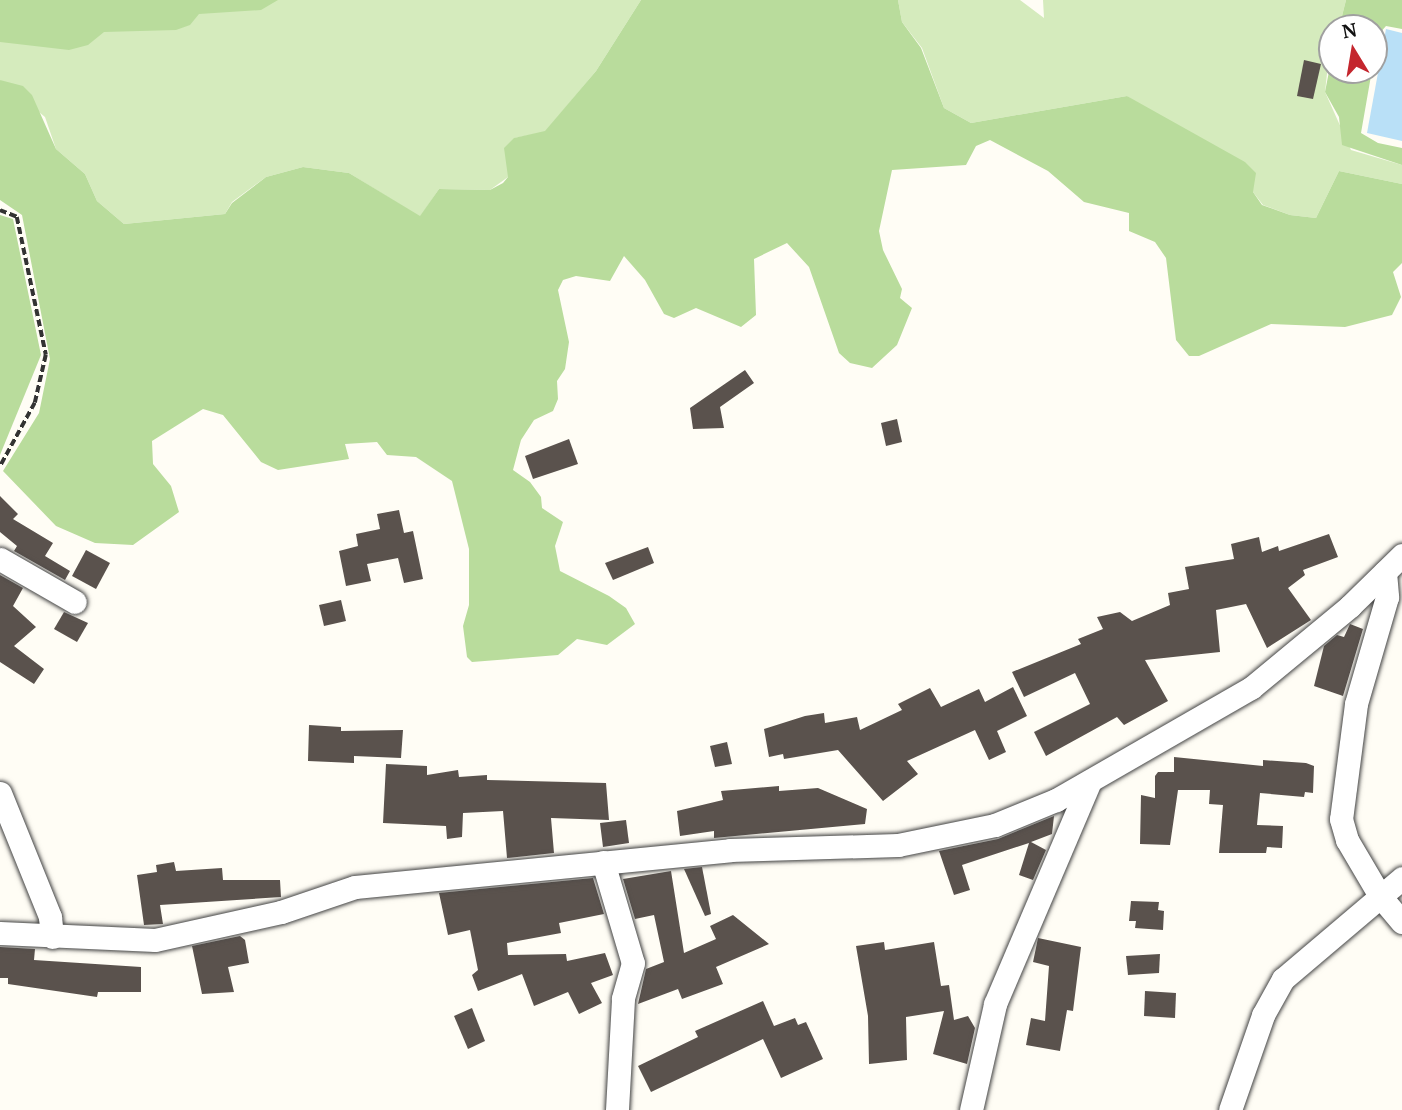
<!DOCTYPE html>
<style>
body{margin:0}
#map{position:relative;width:1402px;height:1110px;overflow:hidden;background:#fffdf5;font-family:"PT Serif",serif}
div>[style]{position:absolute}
.green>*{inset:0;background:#d5ebbd}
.forest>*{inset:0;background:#b9dc9c}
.water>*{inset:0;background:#b9e0f7}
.building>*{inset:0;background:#5a524d}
.path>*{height:3.5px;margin-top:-1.75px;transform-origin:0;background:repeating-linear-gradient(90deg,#333 0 7px,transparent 0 10.5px)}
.roads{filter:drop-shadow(0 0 2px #444) drop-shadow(0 0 2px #444)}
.minor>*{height:23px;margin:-11.5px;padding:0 11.5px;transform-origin:11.5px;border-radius:11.5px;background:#fff}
span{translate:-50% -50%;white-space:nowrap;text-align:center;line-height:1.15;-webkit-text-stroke:7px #fff;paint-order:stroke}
.north{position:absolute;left:1318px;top:14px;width:70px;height:70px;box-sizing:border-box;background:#fff;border:2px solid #a0a0a0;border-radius:50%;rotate:349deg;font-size:19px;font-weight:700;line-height:28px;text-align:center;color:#111}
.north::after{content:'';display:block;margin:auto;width:24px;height:32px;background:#c4262e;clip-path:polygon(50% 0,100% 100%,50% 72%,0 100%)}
</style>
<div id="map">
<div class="green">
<div style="clip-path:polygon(0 0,641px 0,596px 71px,545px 132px,515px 138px,508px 177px,490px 190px,439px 189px,420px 217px,349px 173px,303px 167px,266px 177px,232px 202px,225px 214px,124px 224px,97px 201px,85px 174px,56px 149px,45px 117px,0 80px)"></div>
<div style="clip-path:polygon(898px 0,1020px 0,1044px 18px,1043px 0,1346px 0,1339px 28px,1332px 28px,1325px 92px,1351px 150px,1402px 165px,1402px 184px,1339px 171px,1316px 218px,1290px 215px,1263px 205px,1253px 192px,1127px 96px,971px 123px,944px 108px,922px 48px,902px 22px)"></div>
</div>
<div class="forest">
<div style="clip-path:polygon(0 0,278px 0,261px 10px,199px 14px,190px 25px,176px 30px,104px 32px,88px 45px,69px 50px,0 42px)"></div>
<div style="clip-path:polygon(641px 0,898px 0,902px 22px,921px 48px,944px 108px,971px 123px,1127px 96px,1245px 162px,1256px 173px,1253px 192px,1262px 205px,1290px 215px,1316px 218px,1339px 171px,1402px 184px,1402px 263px,1393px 272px,1401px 297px,1392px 315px,1345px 327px,1271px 324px,1199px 356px,1189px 356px,1176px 340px,1166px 258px,1155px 242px,1129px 231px,1129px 213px,1084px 202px,1048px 171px,990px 140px,976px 146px,966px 165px,892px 170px,879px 231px,883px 250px,902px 289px,900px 298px,912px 308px,897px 345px,872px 368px,850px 363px,839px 353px,809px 267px,787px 243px,754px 259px,756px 315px,741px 327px,696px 308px,674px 318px,664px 314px,645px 280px,624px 256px,610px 281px,576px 276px,563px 280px,558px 290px,569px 342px,565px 369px,557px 381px,558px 399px,553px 411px,534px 420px,521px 440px,513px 470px,530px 482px,541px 497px,542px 508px,563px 522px,555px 546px,560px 571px,609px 596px,626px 608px,635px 624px,607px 645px,577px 639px,558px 655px,472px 662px,467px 657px,463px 626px,469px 605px,469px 549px,452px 481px,416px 457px,387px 455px,377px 442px,345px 444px,349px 459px,278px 470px,261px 462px,223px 415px,203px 409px,152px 441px,153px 464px,171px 486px,179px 512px,133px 545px,95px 543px,56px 526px,3px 471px,39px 413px,50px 359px,22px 215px,0 200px,0 80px,23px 86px,32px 95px,56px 149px,85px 174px,97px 201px,124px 224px,225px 214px,232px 203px,266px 177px,303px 167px,349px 173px,420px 216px,439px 189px,490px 190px,503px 183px,508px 177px,504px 148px,514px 138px,545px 131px,596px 71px)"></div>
<div style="clip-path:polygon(1346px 0,1402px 0,1402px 29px,1386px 26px,1378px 35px,1374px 60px,1374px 28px,1339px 28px)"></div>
<div style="clip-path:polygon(1332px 56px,1332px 70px,1372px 70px,1361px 133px,1378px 143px,1402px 148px,1402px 165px,1342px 145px,1339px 117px,1325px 92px)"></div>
<div style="clip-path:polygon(0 215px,13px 219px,41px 355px,0 455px)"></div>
</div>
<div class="water">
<div style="clip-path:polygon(1386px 29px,1402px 33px,1402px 141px,1367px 133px)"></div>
</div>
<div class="building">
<div style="clip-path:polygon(1304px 60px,1321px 64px,1313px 99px,1297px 96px)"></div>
<div style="clip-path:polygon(745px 370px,754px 383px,720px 407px,724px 428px,693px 429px,690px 408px)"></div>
<div style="clip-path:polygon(897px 419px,902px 442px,886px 446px,881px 423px)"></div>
<div style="clip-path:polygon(569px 439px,578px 464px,533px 479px,525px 456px)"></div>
<div style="clip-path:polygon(0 496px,18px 514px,13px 519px,53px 543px,45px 556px,70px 571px,65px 580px,14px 551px,17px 546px,0 532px)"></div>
<div style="clip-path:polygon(399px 510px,404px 533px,413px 531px,423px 579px,404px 583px,398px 558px,367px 564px,371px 581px,346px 586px,339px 551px,358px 546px,356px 534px,380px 529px,377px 514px)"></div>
<div style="clip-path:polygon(1329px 534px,1338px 557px,1303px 570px,1305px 575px,1288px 588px,1311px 620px,1267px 648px,1246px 604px,1216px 610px,1220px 652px,1145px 660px,1168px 701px,1124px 725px,1117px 717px,1046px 756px,1034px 732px,1090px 704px,1075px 673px,1024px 697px,1012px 672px,1081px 644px,1078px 639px,1103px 629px,1097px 617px,1120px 612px,1132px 621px,1170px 605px,1168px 593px,1189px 589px,1185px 567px,1234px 559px,1231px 544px,1259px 537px,1262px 552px,1278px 546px,1279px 551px)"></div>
<div style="clip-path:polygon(648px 547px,654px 563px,613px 580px,605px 563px)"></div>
<div style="clip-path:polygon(86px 550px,110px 563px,96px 589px,72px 576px)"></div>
<div style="clip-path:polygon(0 575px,23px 588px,13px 606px,36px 627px,14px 646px,44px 669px,34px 684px,0 662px)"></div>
<div style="clip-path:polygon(341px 600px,346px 621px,324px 626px,319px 605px)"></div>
<div style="clip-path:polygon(64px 612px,88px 623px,77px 642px,54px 629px)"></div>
<div style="clip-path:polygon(1350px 624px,1363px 629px,1343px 696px,1314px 686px,1324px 646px,1337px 635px,1344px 637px)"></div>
<div style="clip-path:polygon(1013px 687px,1027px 716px,997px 731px,1006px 752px,989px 760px,975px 730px,907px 761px,918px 774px,883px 801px,838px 750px,784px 759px,783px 754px,769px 757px,764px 729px,805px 716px,824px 713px,825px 723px,857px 717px,860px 730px,902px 710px,898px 704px,930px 688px,941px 707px,979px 689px,985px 702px)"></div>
<div style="clip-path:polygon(309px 725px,341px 727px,341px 731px,403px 730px,401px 758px,354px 756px,354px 763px,308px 761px)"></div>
<div style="clip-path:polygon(727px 742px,732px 764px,715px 767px,710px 746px)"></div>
<div style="clip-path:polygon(1174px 757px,1263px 766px,1263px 760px,1306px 763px,1314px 766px,1313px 793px,1305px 792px,1304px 797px,1260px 793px,1257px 825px,1283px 826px,1282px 848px,1267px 847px,1266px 853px,1219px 853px,1223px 805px,1209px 804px,1210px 790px,1178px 790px,1170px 845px,1140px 844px,1141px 795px,1155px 798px,1155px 776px,1158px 772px,1174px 772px)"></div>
<div style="clip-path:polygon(386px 764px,427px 766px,427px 775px,458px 770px,459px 777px,487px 775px,487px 780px,606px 783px,609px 820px,551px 818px,554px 853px,507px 858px,503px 811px,463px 813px,462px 837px,447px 839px,446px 826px,383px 823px)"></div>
<div style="clip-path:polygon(779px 786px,779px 791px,818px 788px,867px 809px,865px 824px,714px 838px,714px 831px,680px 836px,677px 811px,723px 800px,721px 791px)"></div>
<div style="clip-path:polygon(1054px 816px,1052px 834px,1031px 842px,1046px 850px,1033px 880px,1019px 875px,1029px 843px,962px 865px,970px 890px,954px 895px,939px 851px,998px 839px)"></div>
<div style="clip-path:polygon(626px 820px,629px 843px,603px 847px,600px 823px)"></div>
<div style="clip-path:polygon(174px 862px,176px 871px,222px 868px,223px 880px,280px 880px,281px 897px,160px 905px,163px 924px,144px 925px,137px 875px,157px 872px,156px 865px)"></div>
<div style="clip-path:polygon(702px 867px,711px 914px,705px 916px,684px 869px)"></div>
<div style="clip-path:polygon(671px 871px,684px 953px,716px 939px,710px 926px,733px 915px,769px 944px,716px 967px,723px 984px,682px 999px,678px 989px,638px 1004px,646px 969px,664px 962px,654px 915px,635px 919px,623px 879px)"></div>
<div style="clip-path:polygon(593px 878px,604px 914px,559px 923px,561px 933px,507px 943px,508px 955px,566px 954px,567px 961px,605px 953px,613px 975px,591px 983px,602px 1003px,579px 1014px,568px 992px,534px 1006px,522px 974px,478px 991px,472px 975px,478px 970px,470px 930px,448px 935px,439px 893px)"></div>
<div style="clip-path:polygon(1131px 901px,1159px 902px,1158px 910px,1164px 911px,1163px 930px,1135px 928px,1136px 921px,1129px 921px)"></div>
<div style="clip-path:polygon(240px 936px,245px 940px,249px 963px,228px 967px,234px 992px,202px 994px,192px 946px)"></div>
<div style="clip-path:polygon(1038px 938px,1081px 947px,1073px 1011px,1067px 1010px,1060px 1051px,1026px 1045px,1031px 1018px,1045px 1021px,1049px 966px,1033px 962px)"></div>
<div style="clip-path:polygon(884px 942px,885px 950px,934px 942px,941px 986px,949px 985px,954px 1020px,968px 1016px,975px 1028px,967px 1064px,933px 1054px,944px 1011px,906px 1017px,907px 1060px,869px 1064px,868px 1016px,856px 946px)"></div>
<div style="clip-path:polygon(0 947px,35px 949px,34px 960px,141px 967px,141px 992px,98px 992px,97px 997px,8px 984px,8px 978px,0 978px)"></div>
<div style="clip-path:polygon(1160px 954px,1159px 973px,1128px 975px,1126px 956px)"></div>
<div style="clip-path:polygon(1145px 991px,1176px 993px,1175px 1018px,1144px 1016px)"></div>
<div style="clip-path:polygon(763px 1001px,774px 1026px,795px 1018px,798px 1025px,806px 1022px,823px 1059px,781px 1078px,763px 1039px,651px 1092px,638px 1066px,698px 1037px,695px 1031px)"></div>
<div style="clip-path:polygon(472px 1008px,485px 1041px,468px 1049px,454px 1016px)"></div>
</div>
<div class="path">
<div style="left:0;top:210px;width:18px;rotate:22deg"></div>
<div style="left:17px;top:217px;width:141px;rotate:78.1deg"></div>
<div style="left:46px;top:355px;width:49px;rotate:102.9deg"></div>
<div style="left:35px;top:403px;width:73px;rotate:118.7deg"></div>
</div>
<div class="roads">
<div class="minor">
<div style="left:0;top:559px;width:86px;rotate:29.8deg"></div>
<div style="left:1385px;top:572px;width:25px;rotate:85deg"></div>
<div style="left:1387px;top:597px;width:111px;rotate:106.2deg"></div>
<div style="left:1356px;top:704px;width:116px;rotate:97.4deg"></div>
<div style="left:1341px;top:819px;width:22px;rotate:74deg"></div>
<div style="left:1347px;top:840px;width:65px;rotate:59.5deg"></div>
<div style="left:1380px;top:896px;width:34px;rotate:50deg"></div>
<div style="left:0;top:793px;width:134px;rotate:68deg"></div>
<div style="left:50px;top:917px;width:20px;rotate:84deg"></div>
<div style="left:603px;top:862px;width:105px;rotate:73.5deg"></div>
<div style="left:633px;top:963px;width:37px;rotate:106deg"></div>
<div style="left:623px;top:999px;width:111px;rotate:93.1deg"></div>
<div style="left:0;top:933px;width:155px;rotate:2.6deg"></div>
<div style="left:155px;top:940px;width:129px;rotate:-12.5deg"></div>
<div style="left:281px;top:912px;width:78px;rotate:-18.7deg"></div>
<div style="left:355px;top:887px;width:377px;rotate:-5.6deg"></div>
<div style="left:730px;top:850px;width:168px;rotate:-1.7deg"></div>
<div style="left:898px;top:845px;width:99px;rotate:-11.7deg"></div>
<div style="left:995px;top:825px;width:66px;rotate:-22.3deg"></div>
<div style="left:1056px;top:800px;width:225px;rotate:-29.9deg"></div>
<div style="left:1251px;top:688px;width:129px;rotate:-39.6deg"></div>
<div style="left:1350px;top:606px;width:73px;rotate:-44.4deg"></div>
<div style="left:971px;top:1110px;width:109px;rotate:-77.2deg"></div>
<div style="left:995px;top:1004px;width:242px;rotate:-66.9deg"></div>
<div style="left:1230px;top:1110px;width:101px;rotate:-70.8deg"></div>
<div style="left:1263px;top:1015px;width:41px;rotate:-60.9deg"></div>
<div style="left:1283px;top:979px;width:156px;rotate:-40.3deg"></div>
</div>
</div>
<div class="north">N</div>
</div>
